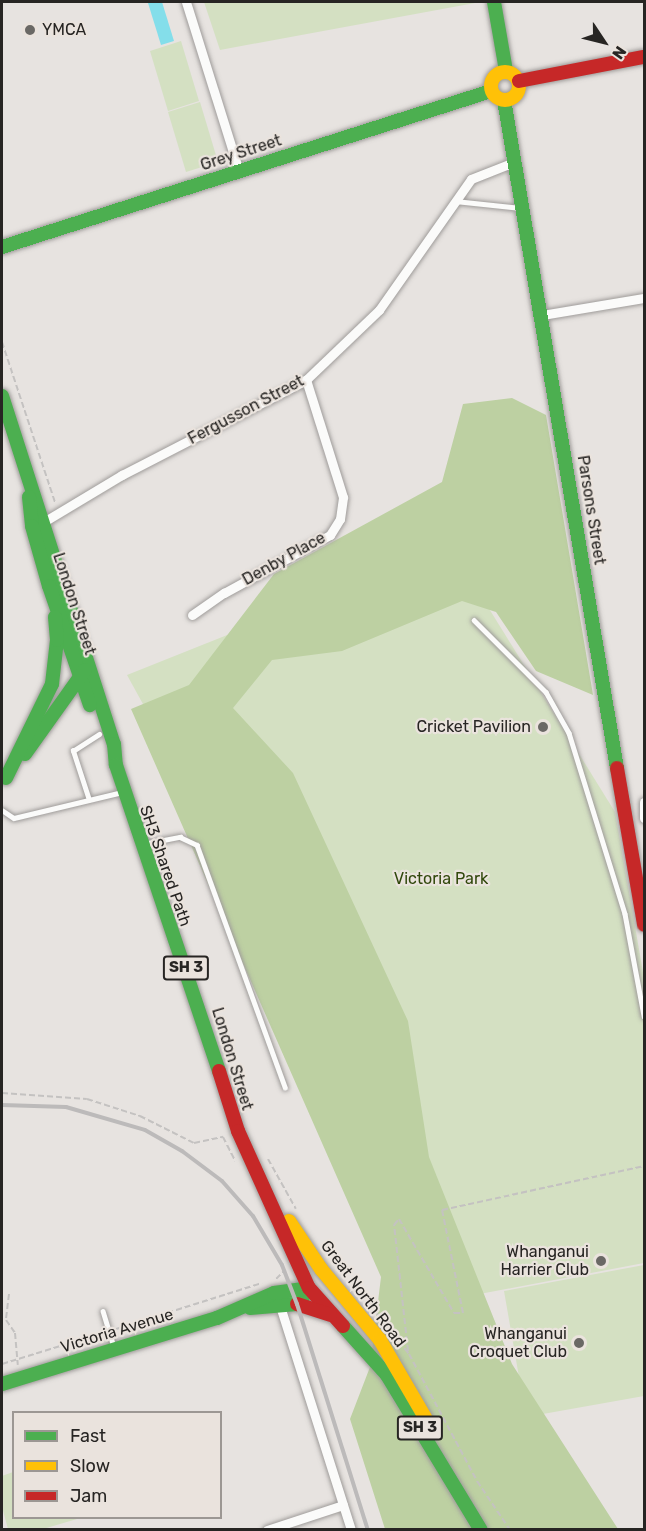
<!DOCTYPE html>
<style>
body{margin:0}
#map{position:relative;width:646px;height:1531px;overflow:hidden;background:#e7e3e0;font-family:Rubik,sans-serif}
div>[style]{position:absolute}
.green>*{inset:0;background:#d4e0c2}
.forest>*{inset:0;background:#bdd0a2}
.water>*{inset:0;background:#84deea}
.path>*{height:2px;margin-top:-1px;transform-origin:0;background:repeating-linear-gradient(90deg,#c4c2c1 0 6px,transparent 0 9px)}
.roads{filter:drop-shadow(0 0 2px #9f9c9a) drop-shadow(0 0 2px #9f9c9a)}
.lane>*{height:4.5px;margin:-2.25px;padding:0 2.25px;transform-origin:2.25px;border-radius:2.25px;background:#fbfbfa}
.street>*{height:9px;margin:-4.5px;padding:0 4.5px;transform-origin:4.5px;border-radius:4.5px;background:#fbfbfa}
.fast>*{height:14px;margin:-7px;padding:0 7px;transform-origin:7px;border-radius:7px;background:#4caf50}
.slow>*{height:14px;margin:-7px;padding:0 7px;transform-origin:7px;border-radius:7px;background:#ffc107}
.slow>.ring{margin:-7px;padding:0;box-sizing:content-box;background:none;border:14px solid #ffc107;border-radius:50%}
.jam>*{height:14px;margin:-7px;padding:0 7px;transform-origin:7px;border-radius:7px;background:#c62828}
.rail>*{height:4px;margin:-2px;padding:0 2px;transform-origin:2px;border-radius:2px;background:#bcbaba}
.dots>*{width:16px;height:16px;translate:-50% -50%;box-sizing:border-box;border:3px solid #eae3dd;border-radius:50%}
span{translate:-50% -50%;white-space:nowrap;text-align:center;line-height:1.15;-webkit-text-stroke:4.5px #eae3dd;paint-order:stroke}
.shield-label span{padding:2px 4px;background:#eae3dd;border:2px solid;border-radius:4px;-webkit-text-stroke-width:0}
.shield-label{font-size:15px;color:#272523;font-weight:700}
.poi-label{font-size:16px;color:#272523}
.left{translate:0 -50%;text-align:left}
.right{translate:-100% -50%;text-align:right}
.street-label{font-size:16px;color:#272523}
.park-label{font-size:16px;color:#31480c}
.frame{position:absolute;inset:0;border:3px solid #272523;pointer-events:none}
.legend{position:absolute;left:12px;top:1411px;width:210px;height:108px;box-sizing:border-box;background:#eae3dd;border:2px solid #9c9793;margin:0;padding:8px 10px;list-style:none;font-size:18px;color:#272523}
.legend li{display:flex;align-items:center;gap:12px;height:30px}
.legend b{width:30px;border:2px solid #9c9793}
.north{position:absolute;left:574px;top:12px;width:60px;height:60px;-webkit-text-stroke:4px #eae3dd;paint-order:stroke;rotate:125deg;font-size:16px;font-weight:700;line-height:24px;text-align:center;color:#272523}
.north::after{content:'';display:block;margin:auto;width:21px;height:27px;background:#272523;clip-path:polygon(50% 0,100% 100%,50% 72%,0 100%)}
</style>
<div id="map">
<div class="green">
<div style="clip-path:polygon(204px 2px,475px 2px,475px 3px,220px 50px)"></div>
<div style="clip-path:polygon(181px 41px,199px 101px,168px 111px,150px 51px)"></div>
<div style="clip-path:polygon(200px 102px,218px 162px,186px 172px,168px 112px)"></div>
<div style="clip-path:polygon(368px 579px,483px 599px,615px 812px,644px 978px,644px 1263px,469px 1296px,127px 675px)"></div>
<div style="clip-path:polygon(644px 1265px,644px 1396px,526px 1417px,504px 1291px)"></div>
<div style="clip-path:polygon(13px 1472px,14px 1518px,77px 1519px,43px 1529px,8px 1529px,2px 1507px,2px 1476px)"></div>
</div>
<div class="forest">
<div style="clip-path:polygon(512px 398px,546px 415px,593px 695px,536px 671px,496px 612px,462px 601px,342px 651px,272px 660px,233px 708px,293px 773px,408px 1021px,429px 1157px,512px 1364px,618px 1529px,385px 1529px,350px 1419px,370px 1367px,381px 1277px,131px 709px,189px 685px,274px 574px,442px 482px,463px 404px)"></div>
</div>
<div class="water">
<div style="clip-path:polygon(162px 2px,174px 41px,161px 45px,148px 3px)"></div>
</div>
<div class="path">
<div style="left:2px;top:342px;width:169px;rotate:71.7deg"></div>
<div style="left:2px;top:1093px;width:85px;rotate:4deg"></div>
<div style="left:87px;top:1099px;width:56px;rotate:17.8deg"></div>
<div style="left:140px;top:1116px;width:60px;rotate:26.6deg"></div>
<div style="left:194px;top:1143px;width:30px;rotate:-12deg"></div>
<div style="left:223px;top:1137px;width:27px;rotate:63deg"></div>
<div style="left:268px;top:1159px;width:57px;rotate:60.8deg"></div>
<div style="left:276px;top:1279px;width:13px;rotate:-45deg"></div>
<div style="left:9px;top:1294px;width:26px;rotate:97deg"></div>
<div style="left:6px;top:1320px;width:16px;rotate:55deg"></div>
<div style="left:15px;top:1333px;width:32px;rotate:85deg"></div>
<div style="left:371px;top:1306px;width:61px;rotate:51.6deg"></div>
<div style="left:409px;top:1354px;width:144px;rotate:61.8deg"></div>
<div style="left:477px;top:1481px;width:59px;rotate:56deg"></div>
<div style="left:116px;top:1329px;width:153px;rotate:-17.5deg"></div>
<div style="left:408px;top:1351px;width:127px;rotate:-96.3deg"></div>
<div style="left:394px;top:1225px;width:8px;rotate:-50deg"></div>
<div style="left:399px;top:1219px;width:109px;rotate:59.7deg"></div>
<div style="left:454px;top:1313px;width:9px"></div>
<div style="left:463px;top:1313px;width:105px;rotate:-101.5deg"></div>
<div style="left:442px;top:1210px;width:207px;rotate:-12.3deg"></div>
<div style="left:2px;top:1364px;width:105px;rotate:-17.2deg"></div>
</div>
<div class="roads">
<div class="lane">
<div style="left:455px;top:201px;width:66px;rotate:6.1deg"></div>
<div style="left:474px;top:620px;width:102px;rotate:45deg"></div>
<div style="left:546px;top:692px;width:47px;rotate:60.7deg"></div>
<div style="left:569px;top:733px;width:189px;rotate:72.8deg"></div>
<div style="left:625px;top:914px;width:104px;rotate:79.4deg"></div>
<div style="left:89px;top:800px;width:52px;rotate:-108.1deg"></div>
<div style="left:73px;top:751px;width:31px;rotate:-33deg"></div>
<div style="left:2px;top:810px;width:14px;rotate:34deg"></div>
<div style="left:14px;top:818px;width:111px;rotate:-13.5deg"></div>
<div style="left:148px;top:843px;width:33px;rotate:-11deg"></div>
<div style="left:180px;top:837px;width:19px;rotate:25deg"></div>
<div style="left:197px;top:845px;width:258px;rotate:70deg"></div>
<div style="left:103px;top:1311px;width:37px;rotate:73deg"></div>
</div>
<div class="street">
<div style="left:186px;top:2px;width:177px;rotate:72.6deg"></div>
<div style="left:542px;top:315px;width:103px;rotate:-9.5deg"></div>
<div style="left:45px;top:521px;width:90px;rotate:-30.9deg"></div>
<div style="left:122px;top:475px;width:207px;rotate:-27.3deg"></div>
<div style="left:306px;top:380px;width:101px;rotate:-43.8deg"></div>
<div style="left:379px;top:310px;width:160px;rotate:-54.9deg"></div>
<div style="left:471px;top:179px;width:46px;rotate:-21.6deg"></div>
<div style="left:192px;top:615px;width:39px;rotate:-35deg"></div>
<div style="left:224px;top:593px;width:121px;rotate:-28.7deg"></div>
<div style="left:330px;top:535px;width:19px;rotate:-58deg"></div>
<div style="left:340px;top:519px;width:22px;rotate:-82deg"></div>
<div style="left:343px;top:497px;width:123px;rotate:-107.5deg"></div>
<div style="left:644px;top:802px;width:16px;rotate:90deg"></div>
<div style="left:280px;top:1306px;width:235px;rotate:72.4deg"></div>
<div style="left:267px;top:1530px;width:80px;rotate:-18.2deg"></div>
</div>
<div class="fast">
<div style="left:494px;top:2px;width:70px;rotate:80.1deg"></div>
<div style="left:504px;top:100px;width:677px;rotate:80.4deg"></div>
<div style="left:2px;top:247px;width:513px;rotate:-17.69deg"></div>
<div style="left:2px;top:396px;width:366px;rotate:72.2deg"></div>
<div style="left:114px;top:744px;width:21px;rotate:85deg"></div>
<div style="left:116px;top:765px;width:323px;rotate:71.4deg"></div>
<div style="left:29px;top:497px;width:29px;rotate:84deg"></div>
<div style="left:32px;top:526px;width:62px;rotate:74.2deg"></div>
<div style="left:49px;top:586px;width:126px;rotate:71deg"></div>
<div style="left:25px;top:754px;width:103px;rotate:-54.5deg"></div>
<div style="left:6px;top:778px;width:105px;rotate:-63.9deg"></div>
<div style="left:52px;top:684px;width:44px;rotate:-83.5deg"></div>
<div style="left:57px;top:640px;width:23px;rotate:-95deg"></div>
<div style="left:250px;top:1308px;width:47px;rotate:-4.9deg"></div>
<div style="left:297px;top:1304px;width:8px;rotate:-45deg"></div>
<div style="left:343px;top:1326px;width:66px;rotate:48.1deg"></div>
<div style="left:387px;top:1375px;width:181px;rotate:58.8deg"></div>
<div style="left:2px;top:1384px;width:225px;rotate:-17.1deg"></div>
<div style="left:217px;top:1318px;width:62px;rotate:-23.7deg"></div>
<div style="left:274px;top:1293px;width:35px;rotate:-8deg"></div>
</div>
<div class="slow">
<div class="ring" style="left:491px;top:72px;width:14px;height:14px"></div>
<div style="left:289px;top:1221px;width:58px;rotate:56.3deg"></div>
<div style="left:321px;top:1269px;width:92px;rotate:50.3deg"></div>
<div style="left:380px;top:1340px;width:91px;rotate:59.8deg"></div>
</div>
<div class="jam">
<div style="left:519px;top:81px;width:127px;rotate:-10.9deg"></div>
<div style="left:617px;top:768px;width:159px;rotate:80.2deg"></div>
<div style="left:219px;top:1071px;width:63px;rotate:72.4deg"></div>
<div style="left:238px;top:1131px;width:172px;rotate:65.7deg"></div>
<div style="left:309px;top:1288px;width:51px;rotate:48.2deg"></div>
<div style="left:297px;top:1304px;width:35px;rotate:18deg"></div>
</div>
</div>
<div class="rail">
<div style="left:2px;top:1105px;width:64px;rotate:1.8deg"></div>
<div style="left:66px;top:1107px;width:82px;rotate:16.2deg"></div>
<div style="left:145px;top:1130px;width:43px;rotate:29.6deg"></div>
<div style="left:182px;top:1151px;width:50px;rotate:36.9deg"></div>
<div style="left:222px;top:1181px;width:47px;rotate:48.5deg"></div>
<div style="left:253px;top:1216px;width:57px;rotate:59.4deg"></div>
<div style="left:282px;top:1265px;width:42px;rotate:69deg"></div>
<div style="left:297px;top:1304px;width:237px;rotate:72.6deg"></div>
</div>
<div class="dots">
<div style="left:30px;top:30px;background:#6a6865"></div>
<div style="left:543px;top:727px;background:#6a6865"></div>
<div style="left:601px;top:1261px;background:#6a6865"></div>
<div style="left:579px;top:1343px;background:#6a6865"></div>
</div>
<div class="shield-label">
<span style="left:186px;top:968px">SH 3</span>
<span style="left:420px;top:1428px">SH 3</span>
</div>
<div class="poi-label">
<span class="left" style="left:42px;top:30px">YMCA</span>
<span class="right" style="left:531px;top:727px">Cricket Pavilion</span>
<span class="right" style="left:589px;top:1261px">Whanganui<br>Harrier Club</span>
<span class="right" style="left:567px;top:1343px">Whanganui<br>Croquet Club</span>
</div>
<div class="street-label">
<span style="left:241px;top:153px;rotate:-18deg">Grey Street</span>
<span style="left:246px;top:410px;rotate:-28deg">Fergusson Street</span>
<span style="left:591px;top:510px;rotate:81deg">Parsons Street</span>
<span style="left:284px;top:559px;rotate:-29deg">Denby Place</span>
<span style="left:74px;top:604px;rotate:72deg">London Street</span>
<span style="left:165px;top:866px;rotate:71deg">SH3 Shared Path</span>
<span style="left:232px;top:1059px;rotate:73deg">London Street</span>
<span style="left:363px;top:1294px;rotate:53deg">Great North Road</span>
<span style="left:117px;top:1331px;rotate:-17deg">Victoria Avenue</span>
</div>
<div class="park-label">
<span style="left:441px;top:879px">Victoria Park</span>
</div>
<div class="frame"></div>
<ul class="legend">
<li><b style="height:8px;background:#4caf50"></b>Fast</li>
<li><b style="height:8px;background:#ffc107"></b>Slow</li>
<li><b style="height:8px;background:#c62828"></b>Jam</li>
</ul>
<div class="north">N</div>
</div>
